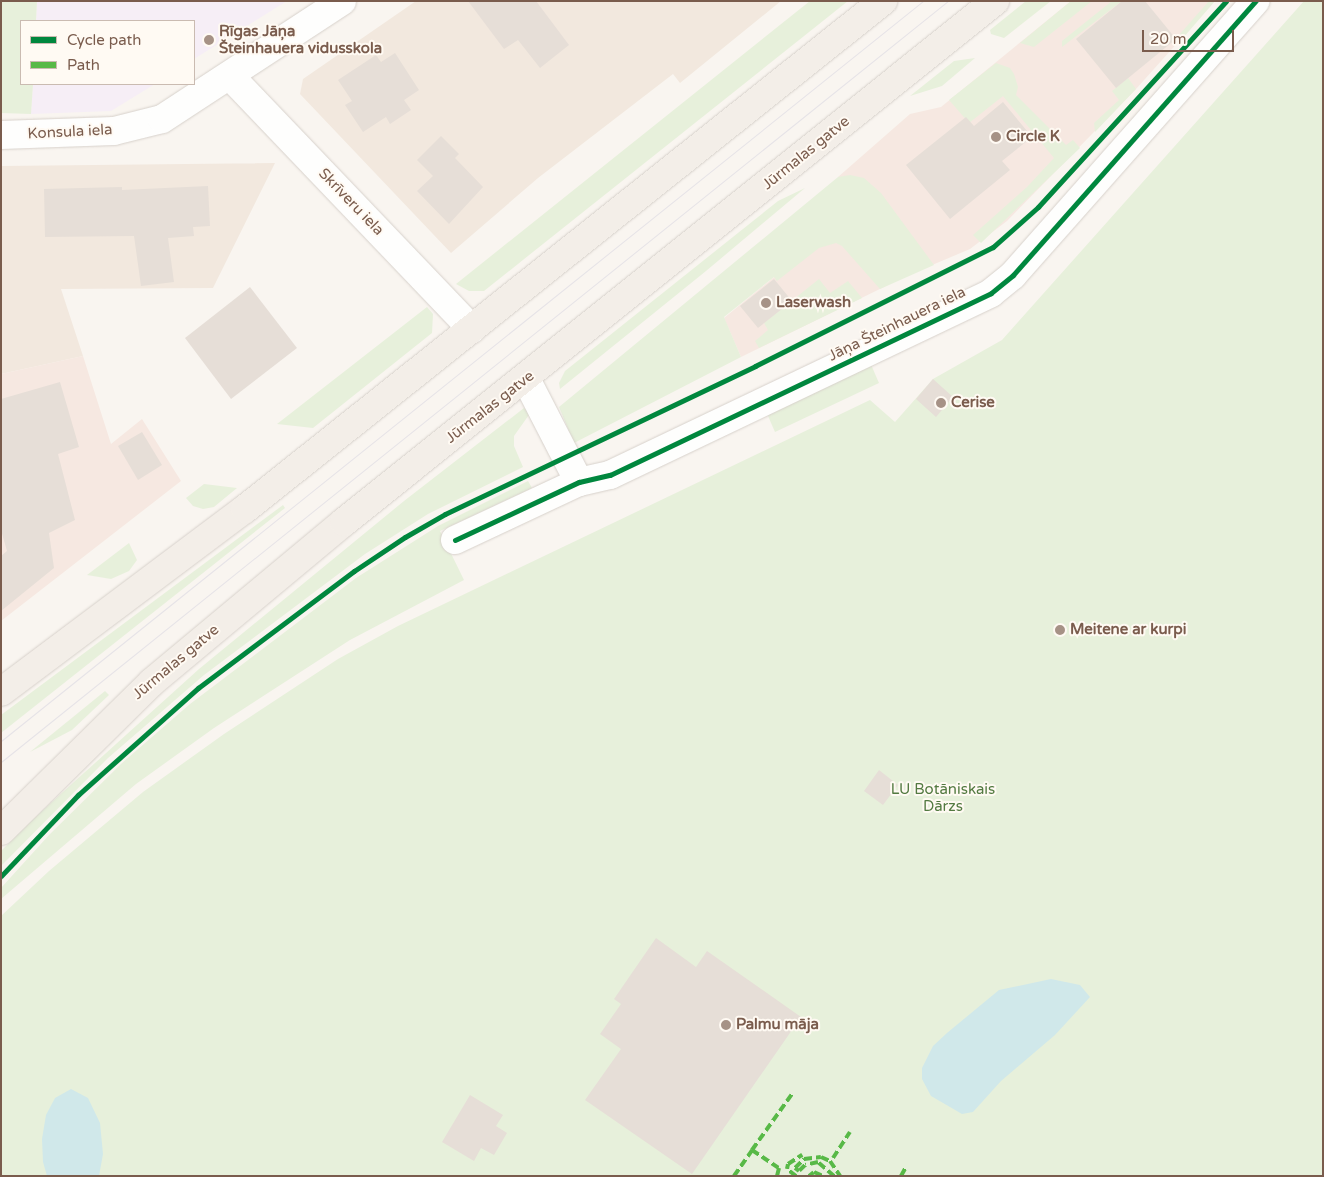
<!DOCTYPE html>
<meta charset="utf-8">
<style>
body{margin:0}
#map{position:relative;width:1324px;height:1177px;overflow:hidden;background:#f9f5f0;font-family:"Varela Round",sans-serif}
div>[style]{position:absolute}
.residential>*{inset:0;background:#f2e8de}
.commercial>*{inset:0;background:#f6e8e1}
.education>*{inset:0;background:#f6eef6}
.green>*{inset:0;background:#e7f0db}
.water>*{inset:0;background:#d0e8ea}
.building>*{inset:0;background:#e6ded7}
.roads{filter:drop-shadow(0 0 1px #d7d1cb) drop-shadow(0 0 1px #d7d1cb)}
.minor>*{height:28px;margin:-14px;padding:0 14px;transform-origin:14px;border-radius:14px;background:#fefefd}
.major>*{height:28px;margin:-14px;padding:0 14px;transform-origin:14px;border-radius:14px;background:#f3eee8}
.tram>*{height:1px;margin:-0.5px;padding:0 0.5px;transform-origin:0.5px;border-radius:0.5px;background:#e6e3e7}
.quiet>*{height:4px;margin-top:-2px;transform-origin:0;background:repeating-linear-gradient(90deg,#58b947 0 8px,transparent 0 12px)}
.cycleway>*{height:5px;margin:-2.5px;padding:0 2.5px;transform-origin:2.5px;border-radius:2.5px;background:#00873e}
.dots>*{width:14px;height:14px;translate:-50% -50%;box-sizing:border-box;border:2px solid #fffaf3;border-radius:50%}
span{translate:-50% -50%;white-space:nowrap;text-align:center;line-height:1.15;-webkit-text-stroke:4px #fffaf3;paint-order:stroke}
.poi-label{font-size:15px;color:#7a5c4d;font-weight:700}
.left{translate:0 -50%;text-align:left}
.street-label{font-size:15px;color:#7a5c4d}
.park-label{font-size:15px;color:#537a41}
.frame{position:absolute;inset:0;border:2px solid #7a5c4d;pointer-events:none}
.legend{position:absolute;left:20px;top:20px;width:175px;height:65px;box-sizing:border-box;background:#fffaf3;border:1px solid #cabbb1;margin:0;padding:6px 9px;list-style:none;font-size:15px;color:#7a5c4d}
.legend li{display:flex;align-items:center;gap:10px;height:25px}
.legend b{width:25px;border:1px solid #cabbb1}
.scale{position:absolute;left:1142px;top:30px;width:92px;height:22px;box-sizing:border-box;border:2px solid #7a5c4d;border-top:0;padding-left:6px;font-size:15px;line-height:18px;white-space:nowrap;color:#7a5c4d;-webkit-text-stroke:4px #fffaf3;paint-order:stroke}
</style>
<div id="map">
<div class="residential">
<div style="clip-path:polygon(416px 1px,781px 1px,680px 83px,673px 74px,538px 178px,451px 253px,300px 94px,303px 79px)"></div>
<div style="clip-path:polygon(275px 163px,213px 288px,61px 289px,83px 356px,1px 374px,1px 166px)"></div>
</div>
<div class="commercial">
<div style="clip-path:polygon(1071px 1px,1215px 1px,1136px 89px,1007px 221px,970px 249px,918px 271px,838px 177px,910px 114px,941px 107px)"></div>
<div style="clip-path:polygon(839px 224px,888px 285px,741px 357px,724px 318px)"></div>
<div style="clip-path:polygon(83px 356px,111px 444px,142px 419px,181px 481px,1px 621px,1px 374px)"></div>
</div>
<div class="education">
<div style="clip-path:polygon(37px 1px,287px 1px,194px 59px,194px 21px,36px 21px)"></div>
<div style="clip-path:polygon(33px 84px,155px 84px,111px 111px,31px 114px)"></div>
</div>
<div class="green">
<div style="clip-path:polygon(1px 1px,37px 1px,36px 21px,21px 21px,21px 84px,33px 84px,31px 114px,1px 113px)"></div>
<div style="clip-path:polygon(810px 1px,848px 1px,484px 291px,469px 291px,456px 284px)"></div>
<div style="clip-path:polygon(1026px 1px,1051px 1px,1004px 38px,991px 34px,990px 30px)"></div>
<div style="clip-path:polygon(1071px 1px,1092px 1px,1034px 47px,1020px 43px)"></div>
<div style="clip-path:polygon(1112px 1px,1122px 1px,1062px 47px,1062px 41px)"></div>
<div style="clip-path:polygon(1209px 1px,1215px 1px,1183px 38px,1179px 35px)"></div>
<div style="clip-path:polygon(1304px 1px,1323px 1px,1323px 1176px,1px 1176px,1px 916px,49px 871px,143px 792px,224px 734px,338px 659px,398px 626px,870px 400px,895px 422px,933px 379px,1002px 340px)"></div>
<div style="clip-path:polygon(975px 58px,942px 86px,910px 96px,954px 61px)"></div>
<div style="clip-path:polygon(996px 63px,1010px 68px,1014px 74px,1018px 87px,1016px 95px,1066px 145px,1073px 140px,1080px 148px,981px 243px,973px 235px,1027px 187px,1054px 158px,1003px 96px,969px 123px,949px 100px)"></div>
<div style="clip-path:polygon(1128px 78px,1136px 89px,1095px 132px,1094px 123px,1119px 100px,1112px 91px)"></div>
<div style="clip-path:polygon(850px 175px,864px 178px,881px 193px,934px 265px,880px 289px,842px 246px,836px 243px,819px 248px,777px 281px,774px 277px,724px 317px,741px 357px,574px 443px,559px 407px,838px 177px)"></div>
<div style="clip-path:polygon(805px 188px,706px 271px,560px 389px,559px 383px,565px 371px,778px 201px)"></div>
<div style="clip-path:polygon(819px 279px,830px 293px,848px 281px,862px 298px,759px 348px,755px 341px,768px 330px,764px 323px)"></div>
<div style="clip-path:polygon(427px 307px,433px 314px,432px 333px,313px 428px,277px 424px)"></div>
<div style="clip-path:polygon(869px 360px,879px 383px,775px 432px,765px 409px)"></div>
<div style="clip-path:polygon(524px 408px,531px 412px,514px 436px,514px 446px,523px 467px,428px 514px,365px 554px,204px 675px,108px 758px,1px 866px,1px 851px,33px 819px,199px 669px,404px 501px)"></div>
<div style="clip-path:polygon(528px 481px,532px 488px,440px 531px,464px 580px,350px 640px,214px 728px,136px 784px,1px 899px,1px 888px,49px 835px,122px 763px,190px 704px,356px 578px,438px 526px)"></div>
<div style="clip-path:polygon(204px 484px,237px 488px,214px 507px,203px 509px,193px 506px,186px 498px)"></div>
<div style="clip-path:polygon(283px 505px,285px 508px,1px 733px,1px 715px)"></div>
<div style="clip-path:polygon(129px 543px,137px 560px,129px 571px,111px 579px,87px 575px)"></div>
<div style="clip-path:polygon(105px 691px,109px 695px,72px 730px,30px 752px)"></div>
</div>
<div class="water">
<div style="clip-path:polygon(1051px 979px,1080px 985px,1090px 997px,1055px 1035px,1001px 1081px,973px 1112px,962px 1114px,931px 1096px,922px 1079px,922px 1068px,933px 1046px,947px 1033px,999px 990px)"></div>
<div style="clip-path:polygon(71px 1089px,88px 1098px,100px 1123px,103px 1154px,99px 1176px,47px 1176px,43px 1162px,42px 1139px,46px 1115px,55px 1098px)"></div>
</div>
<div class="building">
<div style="clip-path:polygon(468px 1px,536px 1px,569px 45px,540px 68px,518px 40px,504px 49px)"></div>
<div style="clip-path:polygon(1122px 1px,1145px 1px,1176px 39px,1116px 88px,1076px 39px)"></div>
<div style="clip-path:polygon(395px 53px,419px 90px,404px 100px,411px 110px,390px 124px,386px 117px,363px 132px,345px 105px,352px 101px,338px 80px,376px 55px,381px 62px)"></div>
<div style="clip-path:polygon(1003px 102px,1032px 137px,1002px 161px,1010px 170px,950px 219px,906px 165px,966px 117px,974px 126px)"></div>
<div style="clip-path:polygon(441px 136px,459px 154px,455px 158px,483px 187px,449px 224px,417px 191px,433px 176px,417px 160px)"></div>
<div style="clip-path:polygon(208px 186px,210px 226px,193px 227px,194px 236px,168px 238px,174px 282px,141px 286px,134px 236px,45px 237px,44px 189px,122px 187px,122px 190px)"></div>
<div style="clip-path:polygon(774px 279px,792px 301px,758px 328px,740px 306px)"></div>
<div style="clip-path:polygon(250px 287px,297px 348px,231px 399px,185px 338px)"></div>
<div style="clip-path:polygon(933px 379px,953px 397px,936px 417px,916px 399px)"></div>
<div style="clip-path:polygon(60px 382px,79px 447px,58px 454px,75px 520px,49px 533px,54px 568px,1px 611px,1px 556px,7px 551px,1px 530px,1px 399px)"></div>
<div style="clip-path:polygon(142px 432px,162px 465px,138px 480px,118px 446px)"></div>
<div style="clip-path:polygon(879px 770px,898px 785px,883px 805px,864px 791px)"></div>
<div style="clip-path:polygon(656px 938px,696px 967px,707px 951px,801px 1017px,692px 1174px,585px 1100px,621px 1049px,600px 1034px,621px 1004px,614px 999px)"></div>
<div style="clip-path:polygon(470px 1095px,503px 1115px,496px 1126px,507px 1133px,494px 1155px,481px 1148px,474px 1161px,442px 1142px)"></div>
</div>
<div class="roads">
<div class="minor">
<div style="left:230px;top:76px;width:350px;rotate:46.3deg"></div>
<div style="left:1px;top:135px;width:113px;rotate:-2deg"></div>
<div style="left:114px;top:131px;width:49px;rotate:-14deg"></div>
<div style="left:162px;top:119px;width:215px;rotate:-33.2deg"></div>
<div style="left:526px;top:379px;width:116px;rotate:62.8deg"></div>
<div style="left:455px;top:540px;width:137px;rotate:-25.1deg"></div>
<div style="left:579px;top:482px;width:32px;rotate:-13deg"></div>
<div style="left:610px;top:475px;width:422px;rotate:-25.5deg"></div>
<div style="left:991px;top:293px;width:28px;rotate:-39deg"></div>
<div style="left:1013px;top:275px;width:366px;rotate:-48.5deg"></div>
</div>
<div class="major">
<div style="left:1px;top:692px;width:305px;rotate:-36.9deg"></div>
<div style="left:245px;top:509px;width:816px;rotate:-38.53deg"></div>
<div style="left:1px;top:831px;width:212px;rotate:-44.6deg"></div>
<div style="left:152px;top:682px;width:250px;rotate:-39.8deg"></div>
<div style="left:344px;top:522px;width:834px;rotate:-38.67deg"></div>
</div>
</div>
<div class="tram">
<div style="left:1px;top:741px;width:1182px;rotate:-38.75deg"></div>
<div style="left:1px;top:762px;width:1215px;rotate:-38.79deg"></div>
</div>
<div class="quiet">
<div style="left:752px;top:1150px;width:69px;rotate:-54.5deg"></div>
<div style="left:833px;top:1158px;width:31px;rotate:-57deg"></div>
<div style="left:734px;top:1176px;width:32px;rotate:-55deg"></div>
<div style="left:752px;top:1150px;width:32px;rotate:34deg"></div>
<div style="left:779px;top:1168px;width:8px;rotate:104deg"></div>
<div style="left:796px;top:1176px;width:11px;rotate:-142deg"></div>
<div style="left:787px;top:1169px;width:5px;rotate:-79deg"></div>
<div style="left:788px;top:1164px;width:17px;rotate:-33deg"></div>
<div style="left:809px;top:1176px;width:6px;rotate:-39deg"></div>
<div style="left:814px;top:1172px;width:10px;rotate:24deg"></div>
<div style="left:834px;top:1176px;width:21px;rotate:-139deg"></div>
<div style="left:818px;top:1162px;width:13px;rotate:167deg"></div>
<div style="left:805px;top:1165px;width:8px;rotate:135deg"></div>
<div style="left:799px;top:1171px;width:5px;rotate:-143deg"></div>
<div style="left:795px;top:1168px;width:13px;rotate:-45deg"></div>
<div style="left:804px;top:1159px;width:17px;rotate:-7deg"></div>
<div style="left:821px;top:1157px;width:10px;rotate:24deg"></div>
<div style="left:830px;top:1161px;width:18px;rotate:56deg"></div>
<div style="left:901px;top:1176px;width:10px;rotate:-61deg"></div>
</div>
<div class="cycleway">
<div style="left:455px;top:540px;width:137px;rotate:-25.1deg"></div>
<div style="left:579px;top:482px;width:32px;rotate:-13deg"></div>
<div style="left:610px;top:475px;width:422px;rotate:-25.5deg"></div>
<div style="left:991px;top:293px;width:28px;rotate:-39deg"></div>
<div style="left:1013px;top:275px;width:366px;rotate:-48.5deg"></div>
<div style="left:1px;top:876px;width:112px;rotate:-46.5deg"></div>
<div style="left:78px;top:795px;width:161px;rotate:-41.7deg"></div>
<div style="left:198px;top:688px;width:195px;rotate:-36.9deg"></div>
<div style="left:354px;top:571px;width:61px;rotate:-33.7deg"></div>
<div style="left:405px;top:537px;width:46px;rotate:-29.9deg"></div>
<div style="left:445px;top:514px;width:344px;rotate:-25.5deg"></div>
<div style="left:755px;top:366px;width:266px;rotate:-26.6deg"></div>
<div style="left:993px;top:247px;width:60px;rotate:-41.6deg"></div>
<div style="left:1038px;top:207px;width:279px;rotate:-47.6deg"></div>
</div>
<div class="dots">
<div style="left:209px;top:40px;background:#a69286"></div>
<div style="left:996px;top:137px;background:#a69286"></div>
<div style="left:766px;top:303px;background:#a69286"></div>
<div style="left:941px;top:403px;background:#a69286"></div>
<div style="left:1060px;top:630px;background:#a69286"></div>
<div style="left:726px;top:1025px;background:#a69286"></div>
</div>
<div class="poi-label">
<span class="left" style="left:219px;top:40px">Rīgas Jāņa<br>Šteinhauera vidusskola</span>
<span class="left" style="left:1006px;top:137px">Circle K</span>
<span class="left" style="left:776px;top:303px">Laserwash</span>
<span class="left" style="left:951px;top:403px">Cerise</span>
<span class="left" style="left:1070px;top:630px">Meitene ar kurpi</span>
<span class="left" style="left:736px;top:1025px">Palmu māja</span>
</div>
<div class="street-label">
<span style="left:70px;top:132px;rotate:-3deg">Konsula iela</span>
<span style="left:806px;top:153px;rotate:-39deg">Jūrmalas gatve</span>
<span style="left:351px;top:202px;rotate:46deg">Skrīveru iela</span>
<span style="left:897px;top:324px;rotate:-26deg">Jāņa Šteinhauera iela</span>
<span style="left:490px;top:407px;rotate:-38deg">Jūrmalas gatve</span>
<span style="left:176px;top:662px;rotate:-40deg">Jūrmalas gatve</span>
</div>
<div class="park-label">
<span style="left:943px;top:798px">LU Botāniskais<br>Dārzs</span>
</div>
<div class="frame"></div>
<ul class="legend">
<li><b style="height:6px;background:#00873e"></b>Cycle path</li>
<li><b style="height:6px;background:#58b947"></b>Path</li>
</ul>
<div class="scale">20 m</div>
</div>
